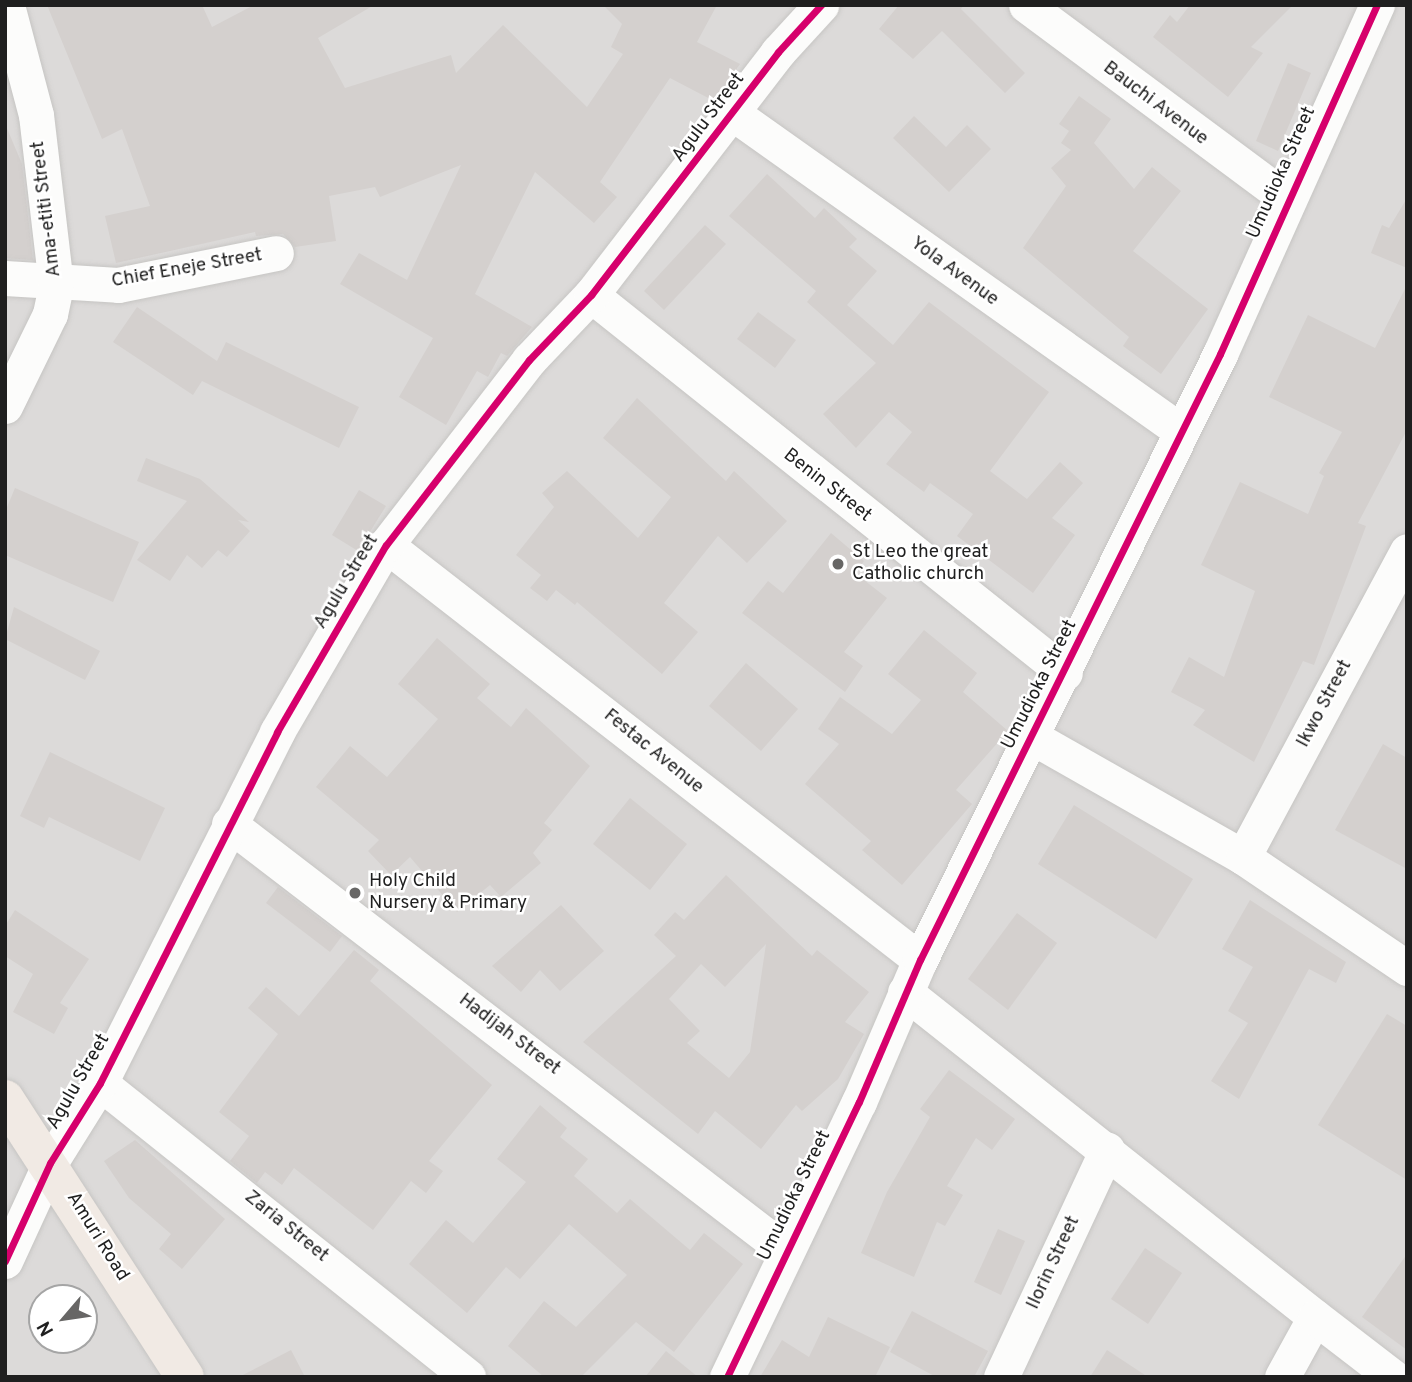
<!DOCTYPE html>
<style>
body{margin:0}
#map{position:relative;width:1412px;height:1382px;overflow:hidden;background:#edeae7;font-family:Overpass,sans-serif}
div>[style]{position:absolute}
.residential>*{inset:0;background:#dcdad9}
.building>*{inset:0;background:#d4d0ce}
.roads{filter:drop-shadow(0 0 2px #c6c5c3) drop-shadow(0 0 2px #c6c5c3)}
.minor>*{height:35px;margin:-17.5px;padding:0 17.5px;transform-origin:17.5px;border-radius:17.5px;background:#fcfcfb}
.major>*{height:38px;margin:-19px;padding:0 19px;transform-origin:19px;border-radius:19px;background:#f1eae4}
.cycleway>*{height:7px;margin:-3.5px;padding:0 3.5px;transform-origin:3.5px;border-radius:3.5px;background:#d6006c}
.dots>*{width:19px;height:19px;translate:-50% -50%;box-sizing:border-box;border:4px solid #fff;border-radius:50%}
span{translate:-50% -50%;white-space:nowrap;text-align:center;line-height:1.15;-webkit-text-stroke:5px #fff;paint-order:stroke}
.street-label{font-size:19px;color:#1f1f1f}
.poi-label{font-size:19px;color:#1f1f1f}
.left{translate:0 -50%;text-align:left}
.frame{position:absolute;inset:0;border:7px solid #1f1f1f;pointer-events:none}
.north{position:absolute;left:28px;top:1284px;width:70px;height:70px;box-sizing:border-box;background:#fff;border:2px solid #a5a5a5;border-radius:50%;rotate:241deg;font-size:19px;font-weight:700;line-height:28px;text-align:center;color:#1f1f1f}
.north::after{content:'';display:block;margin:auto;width:24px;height:32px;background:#676665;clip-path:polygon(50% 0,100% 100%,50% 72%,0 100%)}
</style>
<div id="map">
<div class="residential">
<div style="clip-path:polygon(evenodd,5px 5px,1407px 5px,1407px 1377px,5px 1377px,5px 5px,42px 1298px,84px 1298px,84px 1340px,42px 1340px,42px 1298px)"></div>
</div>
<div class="building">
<div style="clip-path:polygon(47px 5px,202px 5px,212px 27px,254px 5px,374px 5px,318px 38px,345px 88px,451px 55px,456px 73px,503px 25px,587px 107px,623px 54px,611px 47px,622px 24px,603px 5px,717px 5px,697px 42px,740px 64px,714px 101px,670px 78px,600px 182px,617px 197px,594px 223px,535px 172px,475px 294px,532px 327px,507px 356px,501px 353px,488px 377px,477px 371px,446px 425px,399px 397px,433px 338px,340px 284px,359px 253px,407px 280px,461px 165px,380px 197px,375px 187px,329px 196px,336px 241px,295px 247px,283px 234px,256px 236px,255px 232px,116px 263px,105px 216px,150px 206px,122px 129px,102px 139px)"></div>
<div style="clip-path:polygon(899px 5px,964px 5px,961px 9px,1025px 73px,1005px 93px,942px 31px,913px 59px,879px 29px)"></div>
<div style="clip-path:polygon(1190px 5px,1293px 5px,1251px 47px,1263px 53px,1228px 97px,1153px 37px,1170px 15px,1177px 22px)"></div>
<div style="clip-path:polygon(1288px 63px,1311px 73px,1278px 151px,1256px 141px)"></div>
<div style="clip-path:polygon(1079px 96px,1111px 119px,1094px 143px,1134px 189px,1152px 167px,1181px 191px,1133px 251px,1208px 309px,1161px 374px,1123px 346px,1129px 337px,1023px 248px,1066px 186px,1051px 168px,1071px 150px,1061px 143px,1069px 131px,1059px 124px)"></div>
<div style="clip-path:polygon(914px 116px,946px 147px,967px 125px,991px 149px,949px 192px,893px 138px)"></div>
<div style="clip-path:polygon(6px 126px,22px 164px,33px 260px,5px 258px)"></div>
<div style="clip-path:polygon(767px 174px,815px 218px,824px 208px,857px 239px,849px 247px,877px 271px,847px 305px,893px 345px,929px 302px,1049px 392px,990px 471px,1027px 499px,1060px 462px,1083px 483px,1052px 518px,1075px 535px,1033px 593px,957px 536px,973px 514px,930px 483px,924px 492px,886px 464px,912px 432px,889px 412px,856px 448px,823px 414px,876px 363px,807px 302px,816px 291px,729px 216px)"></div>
<div style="clip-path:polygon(1407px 198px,1407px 268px,1371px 253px,1382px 225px,1389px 228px)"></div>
<div style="clip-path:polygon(705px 225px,726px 244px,664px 310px,644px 291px)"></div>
<div style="clip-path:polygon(1407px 285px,1407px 430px,1358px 523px,1366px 526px,1314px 665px,1303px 661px,1254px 762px,1193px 725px,1205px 710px,1171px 692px,1189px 657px,1224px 677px,1255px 591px,1201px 565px,1240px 482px,1308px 514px,1324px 476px,1319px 473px,1342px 432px,1269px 397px,1308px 315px,1375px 348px)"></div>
<div style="clip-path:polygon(137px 307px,217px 361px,226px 342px,359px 407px,339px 448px,202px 381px,193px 395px,113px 342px)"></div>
<div style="clip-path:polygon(758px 312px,796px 340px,775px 368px,737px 339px)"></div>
<div style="clip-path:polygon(637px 398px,726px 481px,734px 471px,787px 521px,747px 563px,718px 536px,664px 603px,698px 632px,662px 674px,577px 602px,575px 605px,556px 590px,547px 601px,530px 588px,541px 575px,516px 555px,554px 507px,542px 493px,567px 471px,638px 538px,671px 497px,603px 438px)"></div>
<div style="clip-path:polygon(146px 458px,200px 479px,249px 522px,238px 520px,250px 531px,227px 557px,218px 550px,202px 568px,187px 555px,170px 581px,137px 560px,187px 501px,137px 481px)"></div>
<div style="clip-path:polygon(15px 488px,139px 542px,113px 602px,5px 555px,5px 512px)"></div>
<div style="clip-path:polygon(359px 490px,386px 506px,358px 551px,332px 535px)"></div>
<div style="clip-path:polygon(831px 533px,864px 561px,855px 573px,887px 598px,844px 652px,863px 666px,845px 692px,742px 613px,768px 581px,783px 593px)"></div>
<div style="clip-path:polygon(14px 607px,100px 651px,85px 680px,5px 639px)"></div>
<div style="clip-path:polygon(924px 630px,977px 673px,963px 692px,1008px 731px,956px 790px,972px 804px,902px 885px,862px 850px,871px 841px,805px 784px,839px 744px,818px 729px,840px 697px,892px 734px,921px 700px,888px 674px)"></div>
<div style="clip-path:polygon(437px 638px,490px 684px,477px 698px,511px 727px,526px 708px,590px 766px,544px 823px,552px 830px,533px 853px,541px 863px,501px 897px,490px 885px,457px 912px,410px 857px,391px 875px,368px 851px,379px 840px,316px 787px,350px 746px,387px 777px,438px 719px,398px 684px)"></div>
<div style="clip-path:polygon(746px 663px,798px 709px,761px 751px,709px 706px)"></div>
<div style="clip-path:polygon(1383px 744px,1407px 758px,1407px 869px,1335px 830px)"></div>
<div style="clip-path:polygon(50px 752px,165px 808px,140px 861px,49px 817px,44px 828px,20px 816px)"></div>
<div style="clip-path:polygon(630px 798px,687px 844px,650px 890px,593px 844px)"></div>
<div style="clip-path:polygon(1074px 805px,1193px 879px,1156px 939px,1038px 864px)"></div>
<div style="clip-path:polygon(evenodd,726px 875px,812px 956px,817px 950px,869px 992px,845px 1022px,864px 1034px,838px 1079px,802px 1111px,796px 1105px,761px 1149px,715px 1111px,698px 1134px,583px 1042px,676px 956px,654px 935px,675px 912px,684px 920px,726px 875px,766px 944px,750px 1052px,729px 1078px,687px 1043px,700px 1031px,669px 999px,701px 964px,725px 987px,766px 944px)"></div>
<div style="clip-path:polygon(278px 887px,342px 936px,330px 952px,266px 903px)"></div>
<div style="clip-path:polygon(1250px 900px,1346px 962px,1336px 983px,1309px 969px,1239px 1099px,1211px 1081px,1248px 1023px,1228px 1011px,1253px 967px,1222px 949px)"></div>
<div style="clip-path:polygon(561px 905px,604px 951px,560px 991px,540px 970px,521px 992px,492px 966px)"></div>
<div style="clip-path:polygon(15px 910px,89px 959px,60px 1003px,68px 1008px,54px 1034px,13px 1012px,33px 974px,5px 956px,5px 926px)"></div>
<div style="clip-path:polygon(1017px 913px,1057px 943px,1008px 1010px,968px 979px)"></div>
<div style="clip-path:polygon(354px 950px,379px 970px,370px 981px,492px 1085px,429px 1161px,443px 1171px,426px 1193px,411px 1181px,373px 1230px,294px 1168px,282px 1185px,265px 1172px,257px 1183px,230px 1161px,249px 1136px,219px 1112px,278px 1034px,248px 1008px,266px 987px,299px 1016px)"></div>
<div style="clip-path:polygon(1387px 1014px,1407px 1026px,1407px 1180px,1318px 1125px)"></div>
<div style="clip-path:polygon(949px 1070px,1015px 1119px,992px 1150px,976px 1138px,947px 1186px,963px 1195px,945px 1226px,937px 1222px,914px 1277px,861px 1253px,887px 1192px,930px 1117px,920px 1109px)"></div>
<div style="clip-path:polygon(540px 1105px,567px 1128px,560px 1137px,588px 1159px,574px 1176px,617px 1213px,630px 1199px,690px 1250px,704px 1233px,743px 1264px,674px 1352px,636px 1322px,581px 1377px,544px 1377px,508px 1346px,544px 1301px,576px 1327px,627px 1275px,569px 1224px,520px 1279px,506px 1267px,467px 1313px,409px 1264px,446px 1220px,473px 1243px,526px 1182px,497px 1159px)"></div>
<div style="clip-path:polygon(135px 1140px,225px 1219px,182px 1269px,159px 1249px,171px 1234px,129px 1198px,104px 1161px)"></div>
<div style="clip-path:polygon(998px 1229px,1025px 1241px,1001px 1295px,974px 1282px)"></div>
<div style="clip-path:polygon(1145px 1248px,1182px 1273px,1148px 1324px,1111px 1299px)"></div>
<div style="clip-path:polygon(1407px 1254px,1407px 1350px,1362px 1317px)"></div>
<div style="clip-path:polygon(912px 1311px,988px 1351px,974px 1377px,936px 1377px,890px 1352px)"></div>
<div style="clip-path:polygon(828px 1317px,890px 1347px,875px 1377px,760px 1377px,782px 1340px,809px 1357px)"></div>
<div style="clip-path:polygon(291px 1350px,305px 1377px,239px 1377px)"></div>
<div style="clip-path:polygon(1107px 1350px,1148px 1377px,1090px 1377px)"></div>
<div style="clip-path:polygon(666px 1351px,698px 1377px,645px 1377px)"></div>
</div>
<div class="roads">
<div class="minor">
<div style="left:1026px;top:5px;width:325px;rotate:36.6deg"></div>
<div style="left:731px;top:112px;width:548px;rotate:35.34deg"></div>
<div style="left:5px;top:278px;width:113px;rotate:3.5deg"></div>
<div style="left:118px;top:285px;width:161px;rotate:-11.4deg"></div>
<div style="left:591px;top:295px;width:606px;rotate:38.57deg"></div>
<div style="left:5px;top:406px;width:102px;rotate:-63.9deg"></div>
<div style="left:50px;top:314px;width:30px;rotate:-78deg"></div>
<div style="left:56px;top:285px;width:171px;rotate:-96.7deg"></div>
<div style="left:36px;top:115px;width:114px;rotate:-104.8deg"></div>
<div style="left:386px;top:545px;width:676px;rotate:37.85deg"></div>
<div style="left:1032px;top:737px;width:243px;rotate:29.6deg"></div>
<div style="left:1243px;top:857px;width:198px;rotate:34.1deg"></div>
<div style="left:229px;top:824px;width:702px;rotate:37.47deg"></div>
<div style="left:1243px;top:857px;width:347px;rotate:-61.8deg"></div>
<div style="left:905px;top:992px;width:523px;rotate:38.4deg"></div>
<div style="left:100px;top:1083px;width:471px;rotate:38.6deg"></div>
<div style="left:5px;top:1261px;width:108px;rotate:-65.3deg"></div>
<div style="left:50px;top:1163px;width:94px;rotate:-58deg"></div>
<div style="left:100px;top:1083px;width:393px;rotate:-63.2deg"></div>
<div style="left:277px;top:732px;width:216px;rotate:-59.8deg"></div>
<div style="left:386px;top:545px;width:234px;rotate:-52.3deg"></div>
<div style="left:529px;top:360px;width:90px;rotate:-46.4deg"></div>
<div style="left:591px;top:295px;width:307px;rotate:-52.4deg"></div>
<div style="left:778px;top:52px;width:64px;rotate:-47.5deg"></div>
<div style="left:727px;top:1377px;width:305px;rotate:-64.4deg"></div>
<div style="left:859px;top:1102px;width:155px;rotate:-66.8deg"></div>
<div style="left:920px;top:960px;width:676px;rotate:-63.66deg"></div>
<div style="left:1220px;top:354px;width:383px;rotate:-65.8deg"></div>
<div style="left:1001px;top:1377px;width:251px;rotate:-65deg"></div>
<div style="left:1282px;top:1377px;width:68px;rotate:-61.2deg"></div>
<div style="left:1315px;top:1317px;width:98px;rotate:37.6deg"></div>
</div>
<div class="major">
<div style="left:5px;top:1099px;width:331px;rotate:57.1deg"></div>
</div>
</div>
<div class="cycleway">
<div style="left:5px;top:1261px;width:108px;rotate:-65.3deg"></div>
<div style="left:50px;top:1163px;width:94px;rotate:-58deg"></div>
<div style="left:100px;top:1083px;width:393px;rotate:-63.2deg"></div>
<div style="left:277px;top:732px;width:216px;rotate:-59.8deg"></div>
<div style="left:386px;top:545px;width:234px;rotate:-52.3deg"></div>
<div style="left:529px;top:360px;width:90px;rotate:-46.4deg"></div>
<div style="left:591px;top:295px;width:307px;rotate:-52.4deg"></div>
<div style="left:778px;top:52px;width:64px;rotate:-47.5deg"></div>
<div style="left:727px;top:1377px;width:305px;rotate:-64.4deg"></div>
<div style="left:859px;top:1102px;width:155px;rotate:-66.8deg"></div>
<div style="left:920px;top:960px;width:676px;rotate:-63.66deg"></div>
<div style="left:1220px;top:354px;width:383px;rotate:-65.8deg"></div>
</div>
<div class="dots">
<div style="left:838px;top:564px;background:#676665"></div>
<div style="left:355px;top:893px;background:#676665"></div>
</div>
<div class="street-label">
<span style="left:1155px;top:104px;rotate:37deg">Bauchi Avenue</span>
<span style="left:709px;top:118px;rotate:-53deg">Agulu Street</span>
<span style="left:1282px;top:173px;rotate:-66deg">Umudioka Street</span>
<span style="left:47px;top:209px;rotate:-97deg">Ama-etiti Street</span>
<span style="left:187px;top:269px;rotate:-10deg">Chief Eneje Street</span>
<span style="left:954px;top:272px;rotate:36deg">Yola Avenue</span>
<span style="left:827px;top:486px;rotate:38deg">Benin Street</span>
<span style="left:347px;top:582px;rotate:-59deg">Agulu Street</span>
<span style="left:1040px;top:685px;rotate:-63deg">Umudioka Street</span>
<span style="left:1325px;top:704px;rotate:-62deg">Ikwo Street</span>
<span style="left:653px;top:752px;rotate:39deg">Festac Avenue</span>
<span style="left:509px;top:1035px;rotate:37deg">Hadijah Street</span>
<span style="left:79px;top:1082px;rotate:-60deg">Agulu Street</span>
<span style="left:795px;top:1196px;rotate:-64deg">Umudioka Street</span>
<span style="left:286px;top:1227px;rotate:39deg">Zaria Street</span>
<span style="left:97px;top:1237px;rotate:58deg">Amuri Road</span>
<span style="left:1054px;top:1263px;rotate:-65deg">Ilorin Street</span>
</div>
<div class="poi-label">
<span class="left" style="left:852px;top:564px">St Leo the great<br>Catholic church</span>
<span class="left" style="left:369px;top:893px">Holy Child<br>Nursery &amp; Primary</span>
</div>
<div class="frame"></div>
<div class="north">N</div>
</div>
